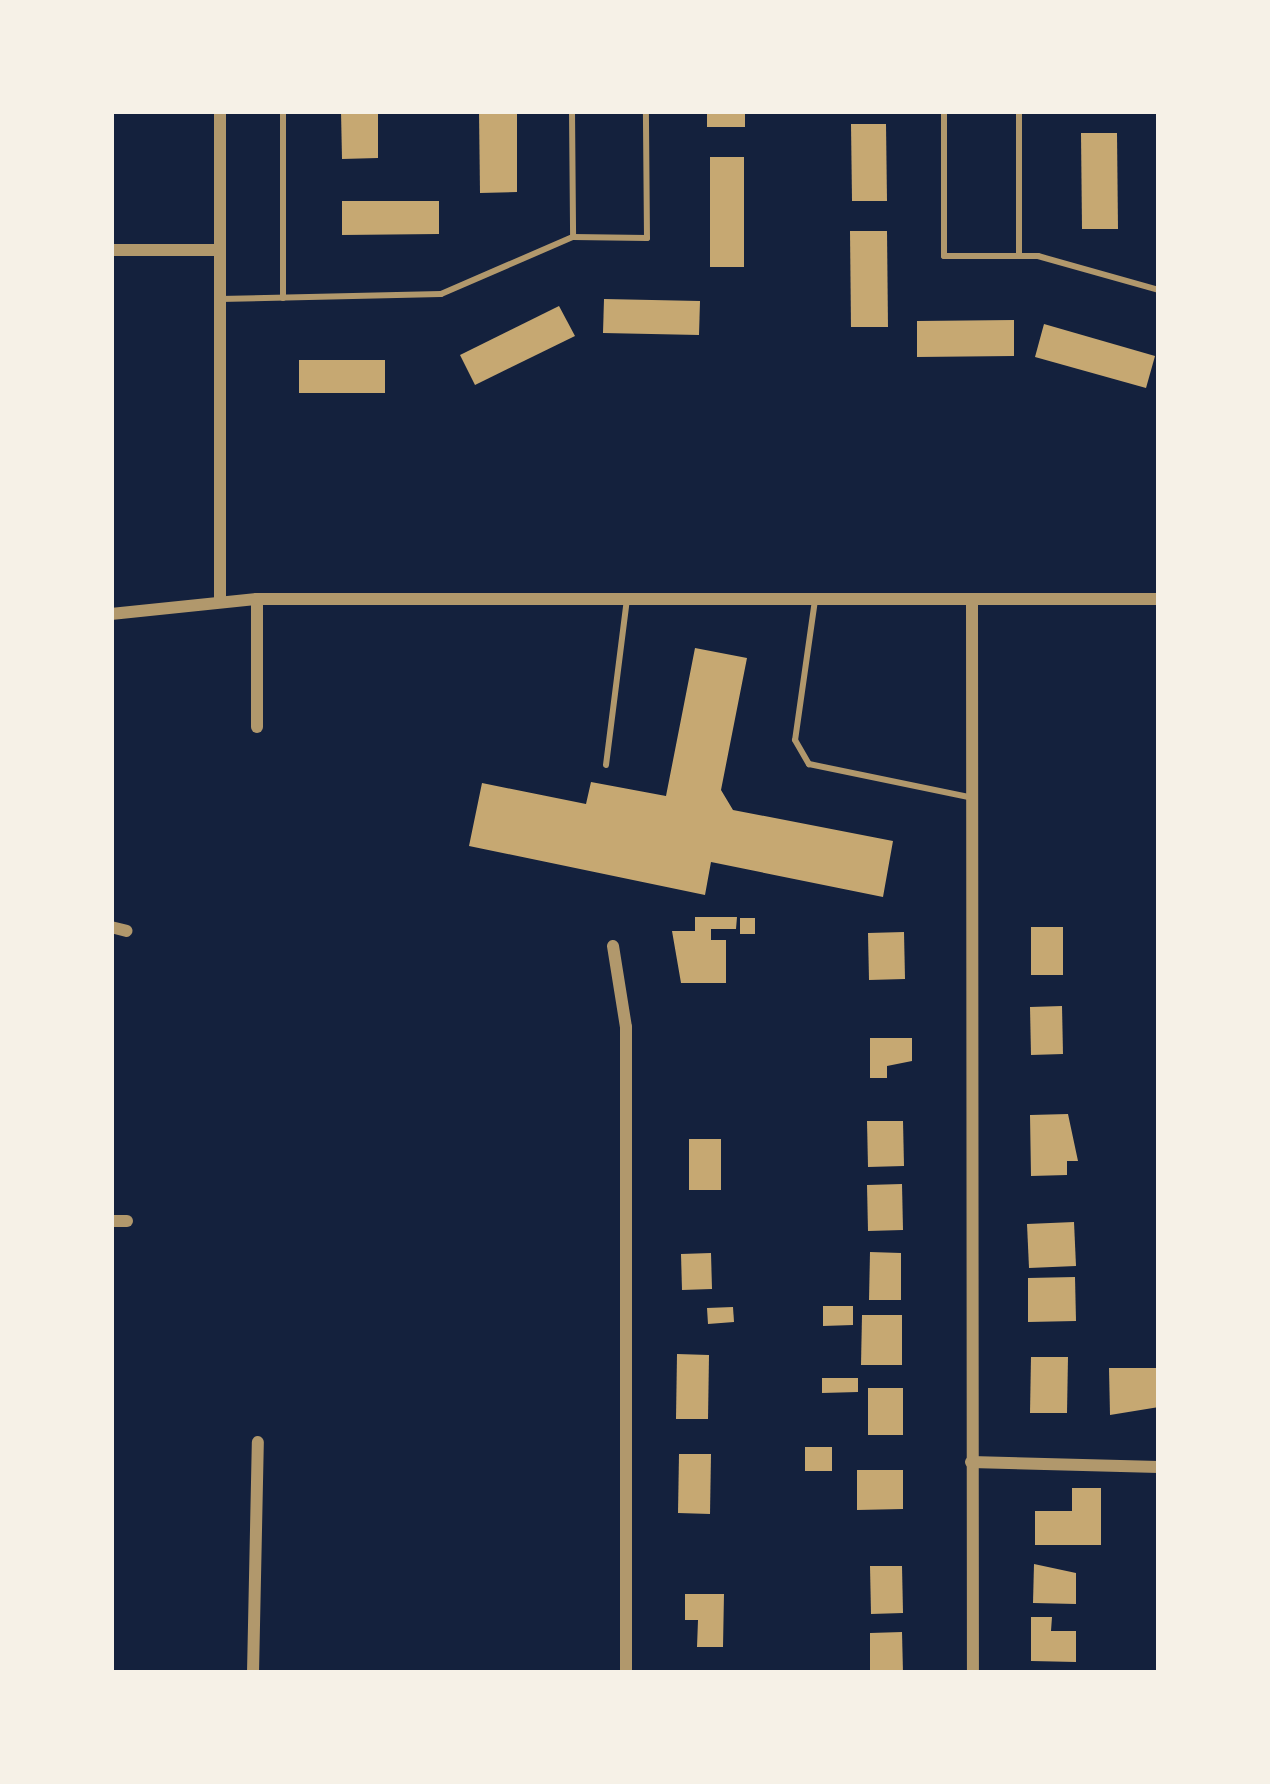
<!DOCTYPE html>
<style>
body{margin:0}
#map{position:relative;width:1270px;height:1784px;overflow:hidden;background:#14213d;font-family:"Asap Condensed",sans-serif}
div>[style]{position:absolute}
.building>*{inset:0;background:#c6a872}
.service>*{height:6px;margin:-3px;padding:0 3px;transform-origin:3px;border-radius:3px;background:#b1986c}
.minor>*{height:12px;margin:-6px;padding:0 6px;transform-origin:6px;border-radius:6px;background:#b1986c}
span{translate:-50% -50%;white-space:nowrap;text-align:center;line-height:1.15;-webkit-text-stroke:9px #f6f1e7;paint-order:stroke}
.frame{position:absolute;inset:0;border:114px solid #f6f1e7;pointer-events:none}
</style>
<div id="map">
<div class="building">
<div style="clip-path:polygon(341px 111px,378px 111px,378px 158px,342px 159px)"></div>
<div style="clip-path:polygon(479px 111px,517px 111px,517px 192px,480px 193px)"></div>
<div style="clip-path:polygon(707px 111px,745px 111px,745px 127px,707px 127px)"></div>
<div style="clip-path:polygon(851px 124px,886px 124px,887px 201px,852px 201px)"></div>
<div style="clip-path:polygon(1081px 133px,1117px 133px,1118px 229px,1082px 229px)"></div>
<div style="clip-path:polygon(710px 157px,744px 157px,744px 267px,710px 267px)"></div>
<div style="clip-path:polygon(342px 201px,439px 201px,439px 234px,342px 235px)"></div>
<div style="clip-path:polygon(850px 231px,887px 231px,888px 327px,851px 327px)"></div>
<div style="clip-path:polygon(604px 299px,700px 301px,699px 335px,603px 333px)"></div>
<div style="clip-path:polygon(559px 306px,575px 336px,475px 385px,460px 355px)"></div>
<div style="clip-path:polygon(1014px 320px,1014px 356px,917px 357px,917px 321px)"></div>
<div style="clip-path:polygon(1044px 324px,1155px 356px,1146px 388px,1035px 357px)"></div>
<div style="clip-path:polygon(299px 360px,385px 360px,385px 393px,299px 393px)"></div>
<div style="clip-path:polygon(695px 648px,747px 658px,721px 790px,733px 810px,893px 841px,883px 897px,711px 862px,705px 895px,469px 846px,482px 783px,586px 804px,591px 782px,666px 796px)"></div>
<div style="clip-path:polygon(695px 917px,737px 917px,736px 929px,711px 929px,711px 940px,726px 940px,726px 983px,681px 983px,672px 931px,695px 931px)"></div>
<div style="clip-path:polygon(740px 918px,755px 918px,755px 934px,740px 934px)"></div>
<div style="clip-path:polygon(1031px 927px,1063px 927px,1063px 975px,1031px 975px)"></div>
<div style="clip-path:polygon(904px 932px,905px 979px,869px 980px,868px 933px)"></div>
<div style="clip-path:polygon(1062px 1006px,1063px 1054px,1031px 1055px,1030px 1007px)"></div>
<div style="clip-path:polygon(870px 1038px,912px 1038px,912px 1061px,887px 1066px,887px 1078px,870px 1078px)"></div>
<div style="clip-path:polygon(1068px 1114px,1078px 1161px,1067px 1161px,1067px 1175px,1031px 1176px,1030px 1115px)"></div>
<div style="clip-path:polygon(867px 1121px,903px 1121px,904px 1166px,868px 1167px)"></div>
<div style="clip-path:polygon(689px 1139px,721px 1139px,721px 1190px,689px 1190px)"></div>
<div style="clip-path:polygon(902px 1184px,903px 1230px,868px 1231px,867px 1185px)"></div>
<div style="clip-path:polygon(1074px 1222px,1076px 1266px,1029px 1268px,1027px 1224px)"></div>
<div style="clip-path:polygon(870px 1252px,901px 1253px,901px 1300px,869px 1300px)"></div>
<div style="clip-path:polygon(711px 1253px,712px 1289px,682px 1290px,681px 1254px)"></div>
<div style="clip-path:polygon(1075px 1277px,1076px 1321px,1028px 1322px,1028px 1278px)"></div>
<div style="clip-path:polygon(823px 1306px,853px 1306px,853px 1325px,823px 1326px)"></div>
<div style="clip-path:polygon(733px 1307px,734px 1322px,708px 1324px,707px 1308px)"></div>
<div style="clip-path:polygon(862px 1315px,902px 1315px,902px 1365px,861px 1365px)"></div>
<div style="clip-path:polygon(677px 1354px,709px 1355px,708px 1419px,676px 1419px)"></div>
<div style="clip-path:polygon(1031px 1357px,1068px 1357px,1067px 1413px,1030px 1413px)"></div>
<div style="clip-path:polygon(1109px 1368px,1159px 1368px,1159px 1407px,1110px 1415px)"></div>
<div style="clip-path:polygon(822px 1378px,858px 1378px,858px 1392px,822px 1393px)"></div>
<div style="clip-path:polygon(868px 1388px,903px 1388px,903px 1435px,868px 1435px)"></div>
<div style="clip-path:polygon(805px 1447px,832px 1447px,832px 1471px,805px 1471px)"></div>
<div style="clip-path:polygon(679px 1454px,711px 1454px,710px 1514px,678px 1513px)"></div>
<div style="clip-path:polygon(857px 1470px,903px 1470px,903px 1509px,857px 1510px)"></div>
<div style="clip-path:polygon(1072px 1488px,1101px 1488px,1101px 1545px,1035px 1545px,1035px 1511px,1072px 1511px)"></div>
<div style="clip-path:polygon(1034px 1564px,1076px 1573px,1076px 1604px,1033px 1603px)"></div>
<div style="clip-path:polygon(870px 1566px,902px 1566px,903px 1613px,871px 1614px)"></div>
<div style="clip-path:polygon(685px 1594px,724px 1594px,723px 1647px,697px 1647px,698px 1620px,685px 1620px)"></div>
<div style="clip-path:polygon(1031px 1617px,1052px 1617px,1051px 1631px,1076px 1631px,1076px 1662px,1031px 1661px)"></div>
<div style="clip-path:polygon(902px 1632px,903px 1673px,870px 1673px,870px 1633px)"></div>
</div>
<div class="service">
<div style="left:283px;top:111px;width:187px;rotate:90deg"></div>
<div style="left:572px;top:111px;width:126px;rotate:89.5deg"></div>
<div style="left:944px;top:111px;width:145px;rotate:90deg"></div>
<div style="left:944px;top:256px;width:94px"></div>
<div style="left:1038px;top:256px;width:126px;rotate:15.7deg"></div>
<div style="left:1019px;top:111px;width:145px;rotate:90deg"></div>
<div style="left:220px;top:299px;width:221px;rotate:-1.3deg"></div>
<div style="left:441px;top:294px;width:144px;rotate:-23.4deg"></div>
<div style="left:573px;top:237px;width:74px;rotate:0.8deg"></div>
<div style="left:647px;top:238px;width:127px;rotate:-90.5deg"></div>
<div style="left:815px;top:600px;width:141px;rotate:98.1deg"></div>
<div style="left:795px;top:740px;width:28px;rotate:60deg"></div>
<div style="left:809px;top:764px;width:163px;rotate:11.7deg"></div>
<div style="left:606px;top:765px;width:167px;rotate:-82.8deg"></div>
</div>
<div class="minor">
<div style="left:111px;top:250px;width:109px"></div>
<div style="left:257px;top:599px;width:128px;rotate:90deg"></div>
<div style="left:220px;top:600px;width:489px;rotate:-90deg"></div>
<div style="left:972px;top:600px;width:1073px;rotate:89.95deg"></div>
<div style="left:111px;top:614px;width:147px;rotate:-5.9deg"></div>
<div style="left:257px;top:599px;width:902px"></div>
<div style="left:111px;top:927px;width:16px;rotate:14deg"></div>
<div style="left:613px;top:946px;width:82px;rotate:80.9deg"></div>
<div style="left:626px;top:1027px;width:646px;rotate:90deg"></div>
<div style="left:111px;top:1221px;width:16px"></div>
<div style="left:971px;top:1462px;width:188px;rotate:1.5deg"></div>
<div style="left:253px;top:1673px;width:231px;rotate:-88.8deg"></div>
</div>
<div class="frame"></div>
</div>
